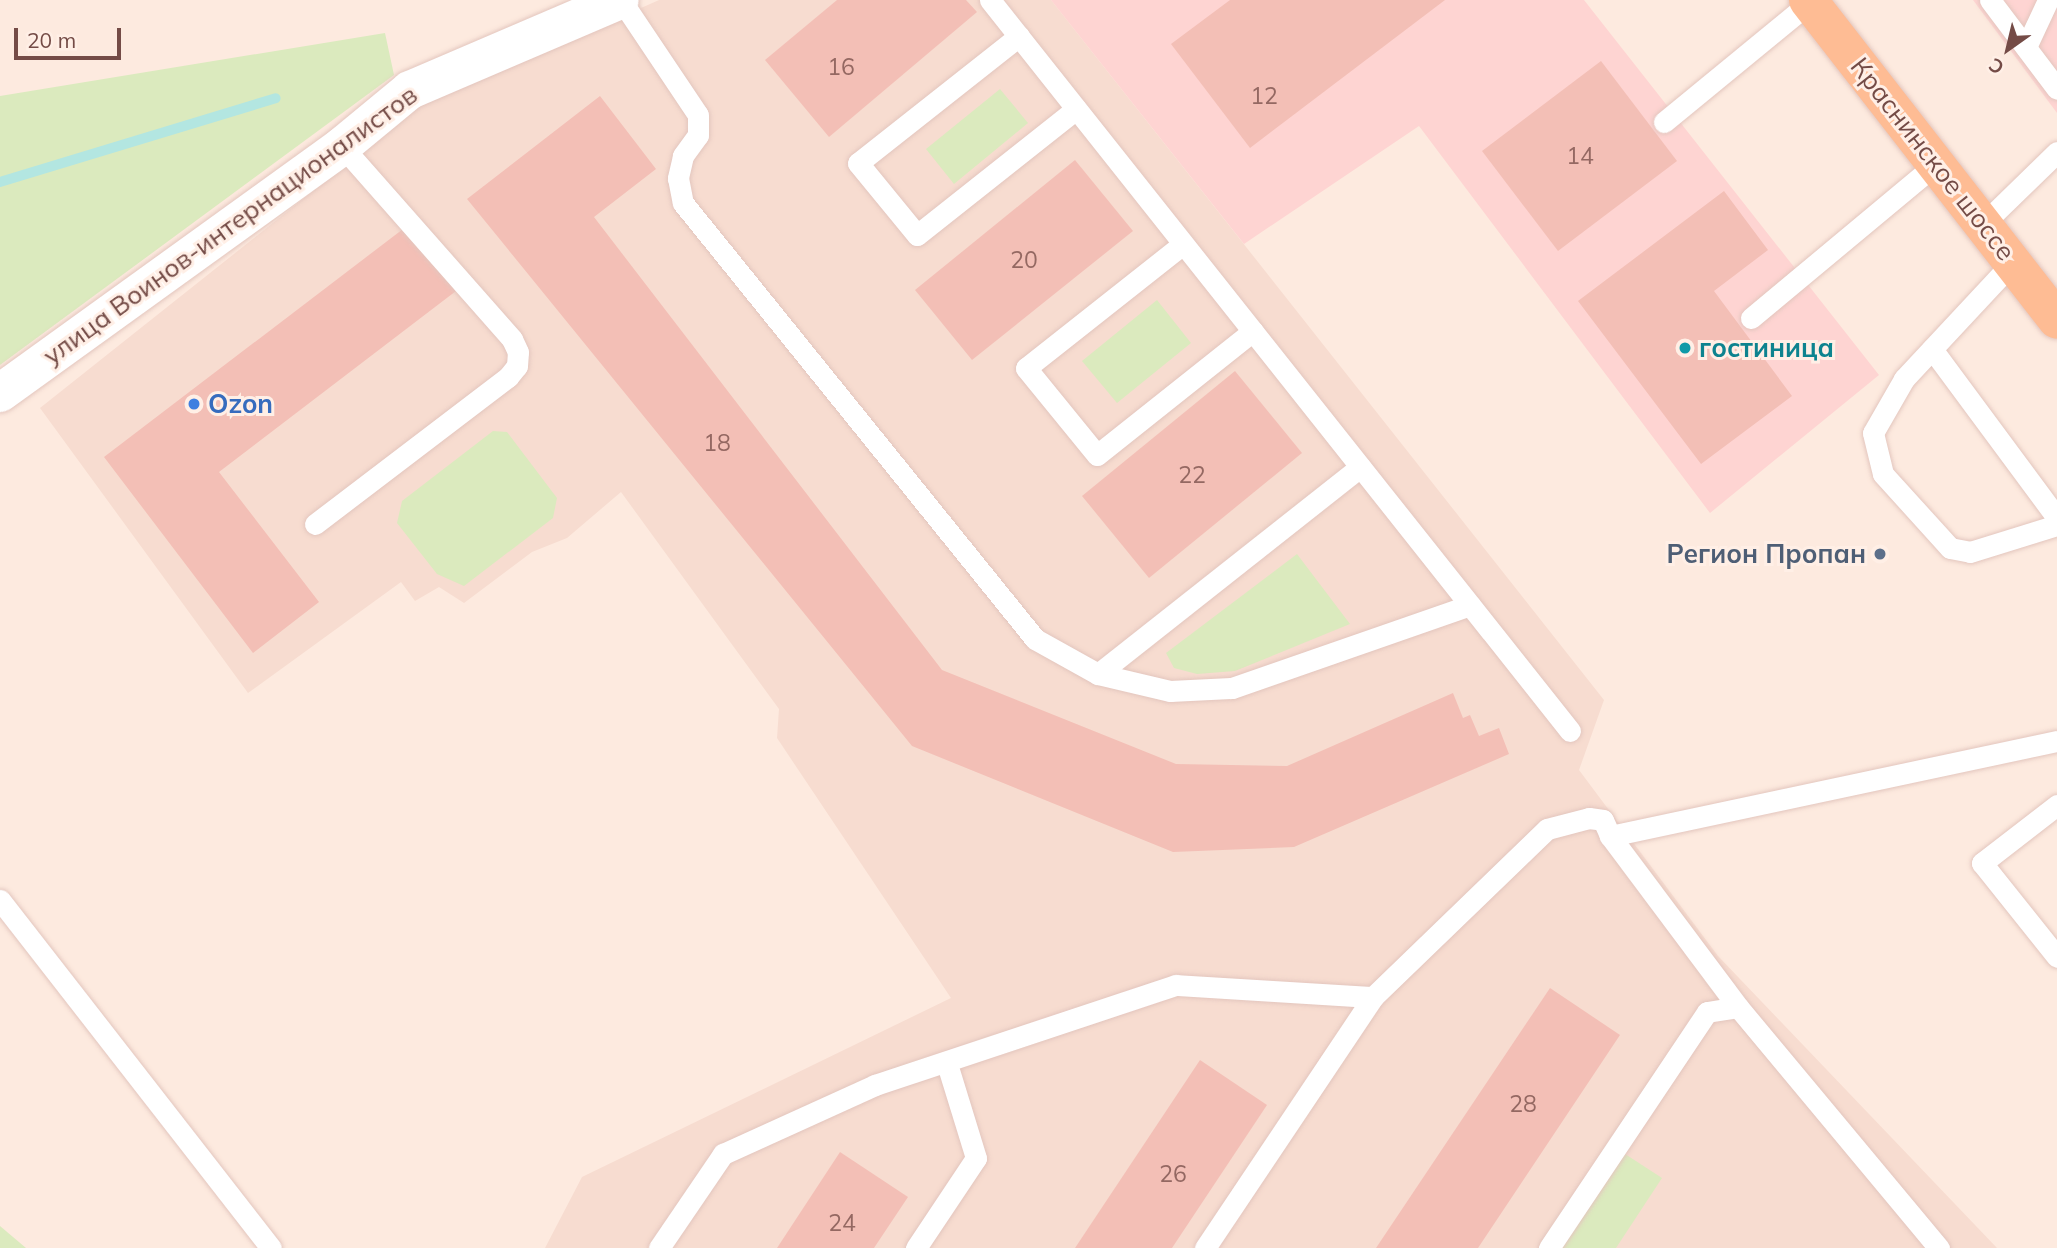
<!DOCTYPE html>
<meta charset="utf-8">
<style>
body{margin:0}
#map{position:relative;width:2057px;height:1248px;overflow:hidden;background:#fdeadf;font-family:Mulish,sans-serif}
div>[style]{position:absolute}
.residential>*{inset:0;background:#f7dcd0}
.commercial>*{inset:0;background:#fed4d2}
.green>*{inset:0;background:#dbeabe}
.stream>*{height:10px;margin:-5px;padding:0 5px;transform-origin:5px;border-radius:5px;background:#b3e6e1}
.building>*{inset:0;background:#f3bfb6}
.roads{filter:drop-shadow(0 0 2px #e3c6be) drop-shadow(0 0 2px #e3c6be)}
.service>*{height:21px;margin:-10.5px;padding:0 10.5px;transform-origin:10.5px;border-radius:10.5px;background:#fff}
.minor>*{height:38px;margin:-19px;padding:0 19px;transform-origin:19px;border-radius:19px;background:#fff}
.primary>*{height:38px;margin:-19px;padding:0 19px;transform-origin:19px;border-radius:19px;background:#febc94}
.dots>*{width:19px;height:19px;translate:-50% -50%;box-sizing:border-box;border:4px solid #ffefe6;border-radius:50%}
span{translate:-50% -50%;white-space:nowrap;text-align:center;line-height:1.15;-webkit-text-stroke:6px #ffefe6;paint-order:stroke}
.number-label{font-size:23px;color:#946862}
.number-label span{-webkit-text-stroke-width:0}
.street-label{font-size:26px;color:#744b46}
.culture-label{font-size:26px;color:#0d838f;font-weight:700}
.left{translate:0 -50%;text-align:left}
.shop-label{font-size:26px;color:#366cbe;font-weight:700}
.service-label{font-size:26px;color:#4e5e75;font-weight:700}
.right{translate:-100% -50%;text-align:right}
.north{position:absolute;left:1973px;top:14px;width:70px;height:70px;-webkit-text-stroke:5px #ffefe6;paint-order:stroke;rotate:214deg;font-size:19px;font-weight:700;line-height:28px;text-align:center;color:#744b46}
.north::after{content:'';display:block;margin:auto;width:24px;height:32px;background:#744b46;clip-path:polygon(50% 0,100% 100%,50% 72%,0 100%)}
.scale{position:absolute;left:14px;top:28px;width:107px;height:32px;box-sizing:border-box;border:4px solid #744b46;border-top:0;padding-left:9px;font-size:21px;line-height:24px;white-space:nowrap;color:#744b46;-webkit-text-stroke:5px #ffefe6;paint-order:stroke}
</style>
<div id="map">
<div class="residential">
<div style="clip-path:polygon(659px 0,1051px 0,1604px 700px,1579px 770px,1718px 956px,1997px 1248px,545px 1248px,582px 1177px,951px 998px,777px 738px,779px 709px,621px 492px,567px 538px,532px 552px,464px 603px,439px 587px,415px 601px,401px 582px,248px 693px,40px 408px,419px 107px)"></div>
</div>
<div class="commercial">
<div style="clip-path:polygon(1051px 0,1584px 0,1879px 375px,1710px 513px,1419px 126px,1244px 244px)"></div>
<div style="clip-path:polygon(1973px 0,2057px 0,2057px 113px)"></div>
</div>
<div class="green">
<div style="clip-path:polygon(385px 33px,394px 75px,0 365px,0 96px)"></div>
<div style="clip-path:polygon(1000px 89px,1028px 123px,954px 184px,926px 149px)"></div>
<div style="clip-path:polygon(1157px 300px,1191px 343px,1117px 403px,1082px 361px)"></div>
<div style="clip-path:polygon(493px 431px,507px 432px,557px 498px,553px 518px,464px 586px,437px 574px,397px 523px,402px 501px)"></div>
<div style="clip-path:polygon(1297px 554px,1350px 624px,1235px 671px,1197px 674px,1174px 668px,1166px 653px)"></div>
<div style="clip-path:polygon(1622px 1152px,1662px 1178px,1616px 1248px,1558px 1248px)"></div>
<div style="clip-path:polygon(0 1226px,26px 1248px,0 1248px)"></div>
</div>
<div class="stream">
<div style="left:0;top:182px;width:288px;rotate:-16.9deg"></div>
</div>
<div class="building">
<div style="clip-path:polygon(837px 0,966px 0,977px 12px,829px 137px,765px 60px)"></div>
<div style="clip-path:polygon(1230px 0,1445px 0,1250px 148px,1171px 44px)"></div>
<div style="clip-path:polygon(1601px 61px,1677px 161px,1558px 251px,1482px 151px)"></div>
<div style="clip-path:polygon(600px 96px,656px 169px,594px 217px,942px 670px,1176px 764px,1287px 766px,1453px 693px,1463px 718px,1470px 715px,1479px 736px,1499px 728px,1509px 754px,1294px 847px,1173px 852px,912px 746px,467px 199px)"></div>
<div style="clip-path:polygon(1075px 160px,1133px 231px,972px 360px,915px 290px)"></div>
<div style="clip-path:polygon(1724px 191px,1768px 250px,1714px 291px,1792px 396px,1701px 464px,1578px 301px)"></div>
<div style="clip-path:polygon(407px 226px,456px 291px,219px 472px,319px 602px,253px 653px,104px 457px)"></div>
<div style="clip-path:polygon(1235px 371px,1302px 453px,1149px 578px,1082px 496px)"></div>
<div style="clip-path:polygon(1550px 988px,1620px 1035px,1478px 1248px,1376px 1248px)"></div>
<div style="clip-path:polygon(1200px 1060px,1267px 1105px,1172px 1248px,1075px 1248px)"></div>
<div style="clip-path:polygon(840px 1152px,908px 1197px,874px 1248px,777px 1248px)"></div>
</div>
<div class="roads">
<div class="service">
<div style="left:621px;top:0;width:138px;rotate:56.2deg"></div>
<div style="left:698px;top:115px;width:20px;rotate:90deg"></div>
<div style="left:698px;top:135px;width:26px;rotate:126deg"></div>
<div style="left:683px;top:156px;width:23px;rotate:103deg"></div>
<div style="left:678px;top:178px;width:25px;rotate:79deg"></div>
<div style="left:683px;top:203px;width:560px;rotate:51.08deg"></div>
<div style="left:1035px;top:639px;width:72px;rotate:29.1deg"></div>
<div style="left:1098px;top:674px;width:74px;rotate:13.3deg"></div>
<div style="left:1170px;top:691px;width:62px;rotate:-2.8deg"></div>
<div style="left:1232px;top:688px;width:252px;rotate:-19.2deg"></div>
<div style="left:990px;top:0;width:933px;rotate:51.57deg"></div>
<div style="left:1990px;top:0;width:111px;rotate:53deg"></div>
<div style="left:1019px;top:36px;width:205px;rotate:141.7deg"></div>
<div style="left:858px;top:163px;width:93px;rotate:50.7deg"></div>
<div style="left:917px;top:235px;width:203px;rotate:-38.4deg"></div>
<div style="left:2026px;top:47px;width:52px;rotate:-64.9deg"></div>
<div style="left:1664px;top:122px;width:189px;rotate:-39.4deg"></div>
<div style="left:1984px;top:223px;width:102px;rotate:-44.2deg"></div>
<div style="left:1183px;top:244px;width:200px;rotate:141.7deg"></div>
<div style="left:1026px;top:368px;width:112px;rotate:50.8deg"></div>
<div style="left:1097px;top:455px;width:199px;rotate:-38.5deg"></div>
<div style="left:2013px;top:262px;width:160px;rotate:133deg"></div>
<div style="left:1904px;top:379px;width:62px;rotate:119.9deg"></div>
<div style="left:1873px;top:433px;width:42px;rotate:76.3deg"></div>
<div style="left:1883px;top:474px;width:100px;rotate:47.8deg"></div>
<div style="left:1950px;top:548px;width:20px;rotate:11deg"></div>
<div style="left:1970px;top:552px;width:91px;rotate:-17.2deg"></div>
<div style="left:1751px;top:318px;width:244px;rotate:-39.8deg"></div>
<div style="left:1932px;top:349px;width:210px;rotate:53.5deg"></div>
<div style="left:315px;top:524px;width:243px;rotate:-37.3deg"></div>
<div style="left:508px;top:377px;width:14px;rotate:-51deg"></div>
<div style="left:517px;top:366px;width:14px;rotate:-86deg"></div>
<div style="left:518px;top:352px;width:14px;rotate:-115deg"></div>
<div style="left:512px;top:339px;width:257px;rotate:-131.4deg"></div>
<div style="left:1098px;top:674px;width:334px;rotate:-38.3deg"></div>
<div style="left:2057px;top:805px;width:95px;rotate:142.3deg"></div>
<div style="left:1982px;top:863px;width:120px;rotate:51.4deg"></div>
<div style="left:0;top:900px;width:441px;rotate:52.1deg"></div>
<div style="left:1738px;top:1007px;width:214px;rotate:-126.8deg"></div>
<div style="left:1610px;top:836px;width:457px;rotate:-12deg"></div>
<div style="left:659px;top:1248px;width:114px;rotate:-55.8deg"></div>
<div style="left:723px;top:1154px;width:167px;rotate:-24.4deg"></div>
<div style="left:875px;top:1085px;width:317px;rotate:-18.4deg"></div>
<div style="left:1176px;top:985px;width:197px;rotate:3.5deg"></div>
<div style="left:1373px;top:997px;width:242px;rotate:-44deg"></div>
<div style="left:1547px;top:829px;width:43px;rotate:-14.7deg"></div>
<div style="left:1589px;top:818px;width:14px;rotate:8deg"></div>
<div style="left:1603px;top:820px;width:17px;rotate:66deg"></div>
<div style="left:916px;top:1248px;width:108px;rotate:-56.3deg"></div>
<div style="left:976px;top:1158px;width:98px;rotate:-107.1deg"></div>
<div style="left:1205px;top:1248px;width:302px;rotate:-56.2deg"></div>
<div style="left:1549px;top:1248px;width:284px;rotate:-56.2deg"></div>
<div style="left:1707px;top:1012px;width:31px;rotate:-9deg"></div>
<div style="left:1738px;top:1007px;width:314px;rotate:50.2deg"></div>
</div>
<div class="minor">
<div style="left:0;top:393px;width:422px;rotate:-35.8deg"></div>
<div style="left:342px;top:146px;width:88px;rotate:-39.5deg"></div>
<div style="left:410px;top:90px;width:228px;rotate:-23.2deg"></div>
</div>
<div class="primary">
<div style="left:1808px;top:0;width:405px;rotate:52.1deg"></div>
</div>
</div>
<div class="dots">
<div style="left:1685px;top:348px;background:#0f9aa8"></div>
<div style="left:194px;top:404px;background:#3f7fe0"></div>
<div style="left:1880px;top:554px;background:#5c6f8a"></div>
</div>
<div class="number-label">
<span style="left:841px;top:67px">16</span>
<span style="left:1264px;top:96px">12</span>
<span style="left:1580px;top:156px">14</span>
<span style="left:1024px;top:260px">20</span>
<span style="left:717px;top:443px">18</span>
<span style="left:1192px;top:475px">22</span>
<span style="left:1523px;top:1104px">28</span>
<span style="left:1173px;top:1174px">26</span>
<span style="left:842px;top:1223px">24</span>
</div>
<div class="street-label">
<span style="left:1933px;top:159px;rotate:52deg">Краснинское шоссе</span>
<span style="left:230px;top:225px;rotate:-36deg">улица Воинов-интернационалистов</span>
</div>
<div class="culture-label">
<span class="left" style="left:1699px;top:348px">гостиница</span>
</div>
<div class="shop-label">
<span class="left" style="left:208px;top:404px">Ozon</span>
</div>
<div class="service-label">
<span class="right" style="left:1866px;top:554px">Регион Пропан</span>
</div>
<div class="north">С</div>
<div class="scale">20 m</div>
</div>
